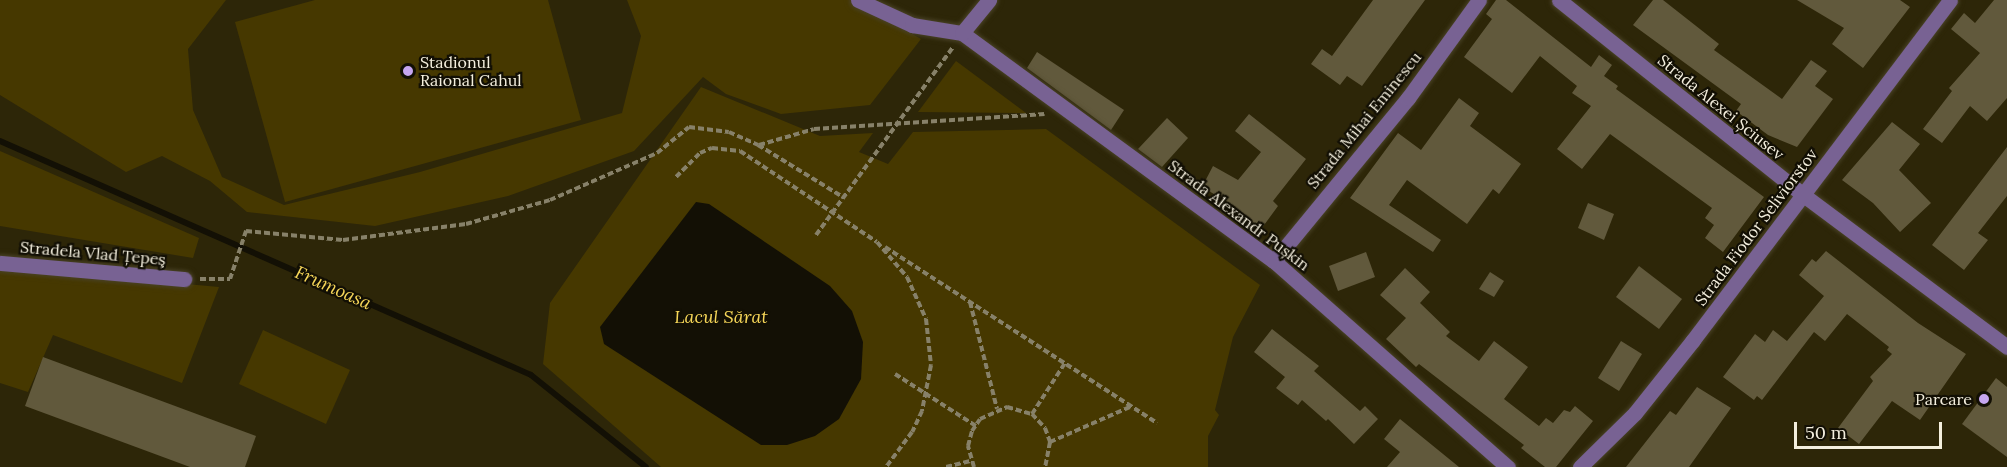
<!DOCTYPE html>
<meta charset="utf-8">
<style>
body{margin:0}
#map{position:relative;width:2007px;height:467px;overflow:hidden;background:#2d2608;font-family:Lora,serif}
div>[style]{position:absolute}
.green>*{inset:0;background:#463800}
.water>*{inset:0;background:#131005}
.stream>*{height:6px;margin:-3px;padding:0 3px;transform-origin:3px;border-radius:3px;background:#131005}
.building>*{inset:0;background:#61593c}
.path>*{height:4px;margin-top:-2px;transform-origin:0;background:repeating-linear-gradient(90deg,#878169 0 6px,transparent 0 9px)}
.roads{filter:drop-shadow(0 0 2px #494226) drop-shadow(0 0 2px #494226)}
.minor>*{height:15px;margin:-7.5px;padding:0 7.5px;transform-origin:7.5px;border-radius:7.5px;background:#786293}
.dots>*{width:16px;height:16px;translate:-50% -50%;box-sizing:border-box;border:3px solid #120f04;border-radius:50%}
span{translate:-50% -50%;white-space:nowrap;text-align:center;line-height:1.15;-webkit-text-stroke:4.5px #120f04;paint-order:stroke}
.poi-label{font-size:16px;color:#f4efde}
.left{translate:0 -50%;text-align:left}
.right{translate:-100% -50%;text-align:right}
.street-label{font-size:16px;color:#f4efde}
.water-label{font-size:18px;color:#f7d759;font-style:italic}
.scale{position:absolute;left:1794px;top:422px;width:148px;height:27px;box-sizing:border-box;border:3px solid #f4efde;border-top:0;padding-left:8px;font-size:18px;line-height:21px;white-space:nowrap;color:#f4efde;-webkit-text-stroke:4px #120f04;paint-order:stroke}
</style>
<div id="map">
<div class="green">
<div style="clip-path:polygon(0 0,226px 0,188px 49px,193px 110px,222px 177px,284px 205px,420px 172px,622px 113px,641px 36px,627px 0,852px 0,921px 39px,870px 105px,781px 114px,726px 94px,703px 77px,634px 151px,508px 196px,375px 226px,247px 212px,210px 181px,162px 156px,126px 172px,0 95px)"></div>
<div style="clip-path:polygon(315px 0,548px 0,581px 120px,285px 202px,235px 22px)"></div>
<div style="clip-path:polygon(956px 61px,1026px 113px,918px 112px)"></div>
<div style="clip-path:polygon(701px 87px,820px 136px,873px 133px,859px 152px,888px 164px,913px 132px,1046px 129px,1260px 285px,1233px 337px,1215px 410px,1219px 415px,1208px 436px,1208px 467px,661px 467px,543px 364px,550px 303px)"></div>
<div style="clip-path:polygon(0 151px,199px 238px,193px 258px,0 226px)"></div>
<div style="clip-path:polygon(0 267px,219px 287px,182px 383px,53px 335px,28px 392px,0 383px)"></div>
<div style="clip-path:polygon(263px 330px,350px 370px,326px 424px,239px 384px)"></div>
</div>
<div class="water">
<div style="clip-path:polygon(696px 202px,709px 204px,830px 286px,852px 311px,863px 342px,861px 379px,839px 419px,815px 436px,787px 445px,761px 445px,604px 344px,600px 327px)"></div>
</div>
<div class="stream">
<div style="left:0;top:141px;width:580px;rotate:23.78deg"></div>
<div style="left:531px;top:375px;width:147px;rotate:38.7deg"></div>
</div>
<div class="building">
<div style="clip-path:polygon(1373px 0,1425px 0,1362px 86px,1347px 76px,1340px 85px,1311px 64px,1322px 49px,1332px 56px)"></div>
<div style="clip-path:polygon(1496px 0,1506px 0,1591px 67px,1599px 55px,1612px 65px,1604px 76px,1618px 86px,1616px 89px,1764px 197px,1723px 252px,1705px 238px,1714px 225px,1705px 218px,1712px 208px,1610px 134px,1582px 169px,1557px 149px,1591px 106px,1572px 93px,1577px 86px,1540px 56px,1512px 93px,1464px 57px,1492px 19px,1486px 14px)"></div>
<div style="clip-path:polygon(1653px 0,1663px 0,1719px 44px,1714px 50px,1782px 99px,1811px 60px,1827px 71px,1815px 86px,1833px 99px,1797px 147px,1768px 135px,1736px 111px,1741px 104px,1633px 25px)"></div>
<div style="clip-path:polygon(1797px 0,1900px 0,1910px 7px,1863px 68px,1832px 44px,1844px 28px)"></div>
<div style="clip-path:polygon(1994px 0,2007px 0,2007px 98px,1987px 121px,1970px 106px,1942px 143px,1923px 129px,1952px 91px,1949px 88px,1980px 53px,1951px 29px,1964px 13px,1975px 23px)"></div>
<div style="clip-path:polygon(1037px 52px,1124px 110px,1111px 130px,1027px 68px)"></div>
<div style="clip-path:polygon(1459px 98px,1479px 113px,1470px 126px,1521px 164px,1499px 194px,1493px 189px,1467px 224px,1407px 180px,1389px 205px,1441px 240px,1433px 252px,1350px 198px,1398px 133px,1421px 150px)"></div>
<div style="clip-path:polygon(1249px 114px,1306px 159px,1273px 201px,1278px 206px,1256px 236px,1229px 216px,1236px 207px,1202px 187px,1213px 166px,1238px 180px,1261px 152px,1235px 131px)"></div>
<div style="clip-path:polygon(1167px 118px,1188px 138px,1162px 167px,1138px 149px)"></div>
<div style="clip-path:polygon(1892px 122px,1920px 144px,1899px 170px,1931px 203px,1900px 232px,1873px 203px,1842px 180px)"></div>
<div style="clip-path:polygon(2007px 147px,2007px 196px,1978px 233px,1988px 240px,1964px 270px,1932px 245px)"></div>
<div style="clip-path:polygon(1588px 203px,1614px 214px,1604px 240px,1578px 228px)"></div>
<div style="clip-path:polygon(1826px 251px,1918px 323px,1966px 354px,1920px 420px,1892px 401px,1859px 444px,1838px 428px,1873px 381px,1870px 377px,1892px 354px,1887px 350px,1889px 347px,1847px 314px,1825px 341px,1814px 332px,1762px 400px,1757px 396px,1754px 400px,1723px 377px,1755px 334px,1765px 342px,1773px 330px,1787px 341px,1824px 296px,1799px 275px,1812px 259px,1816px 262px)"></div>
<div style="clip-path:polygon(1366px 252px,1375px 277px,1338px 291px,1329px 266px)"></div>
<div style="clip-path:polygon(1639px 266px,1682px 299px,1659px 329px,1616px 297px)"></div>
<div style="clip-path:polygon(1405px 268px,1430px 292px,1420px 303px,1450px 332px,1446px 336px,1479px 361px,1494px 341px,1528px 367px,1504px 399px,1539px 426px,1546px 418px,1553px 423px,1564px 410px,1570px 412px,1575px 406px,1593px 421px,1556px 467px,1545px 467px,1521px 448px,1524px 445px,1419px 364px,1416px 367px,1386px 339px,1406px 318px,1380px 295px)"></div>
<div style="clip-path:polygon(1490px 272px,1504px 281px,1494px 297px,1479px 289px)"></div>
<div style="clip-path:polygon(1272px 329px,1319px 366px,1314px 371px,1360px 411px,1365px 406px,1378px 419px,1354px 444px,1328px 419px,1326px 421px,1302px 400px,1298px 405px,1276px 388px,1285px 377px,1254px 352px)"></div>
<div style="clip-path:polygon(1621px 341px,1642px 354px,1619px 391px,1598px 378px)"></div>
<div style="clip-path:polygon(43px 357px,256px 436px,245px 467px,190px 467px,25px 406px)"></div>
<div style="clip-path:polygon(1996px 378px,2007px 387px,2007px 457px,1962px 424px)"></div>
<div style="clip-path:polygon(1697px 387px,1731px 408px,1689px 467px,1626px 467px,1670px 411px,1676px 415px)"></div>
<div style="clip-path:polygon(1400px 419px,1416px 432px,1459px 467px,1387px 467px,1400px 452px,1384px 439px)"></div>
</div>
<div class="path">
<div style="left:759px;top:145px;width:57px;rotate:-16.2deg"></div>
<div style="left:814px;top:129px;width:231px;rotate:-3.7deg"></div>
<div style="left:676px;top:177px;width:34px;rotate:-45deg"></div>
<div style="left:700px;top:153px;width:13px;rotate:-23deg"></div>
<div style="left:712px;top:148px;width:28px;rotate:6deg"></div>
<div style="left:740px;top:151px;width:164px;rotate:33.6deg"></div>
<div style="left:877px;top:242px;width:46px;rotate:49.4deg"></div>
<div style="left:907px;top:277px;width:46px;rotate:65.7deg"></div>
<div style="left:926px;top:319px;width:46px;rotate:83.8deg"></div>
<div style="left:931px;top:365px;width:47px;rotate:101.1deg"></div>
<div style="left:922px;top:411px;width:23px;rotate:115deg"></div>
<div style="left:912px;top:432px;width:44px;rotate:126.6deg"></div>
<div style="left:816px;top:235px;width:233px;rotate:-53.9deg"></div>
<div style="left:885px;top:247px;width:324px;rotate:32.9deg"></div>
<div style="left:200px;top:279px;width:30px"></div>
<div style="left:230px;top:279px;width:51px;rotate:-71.6deg"></div>
<div style="left:246px;top:231px;width:97px;rotate:5.3deg"></div>
<div style="left:343px;top:240px;width:124px;rotate:-7.4deg"></div>
<div style="left:466px;top:224px;width:87px;rotate:-15.9deg"></div>
<div style="left:550px;top:200px;width:117px;rotate:-23.7deg"></div>
<div style="left:657px;top:153px;width:41px;rotate:-39.1deg"></div>
<div style="left:689px;top:127px;width:40px;rotate:7.1deg"></div>
<div style="left:729px;top:132px;width:32px;rotate:24deg"></div>
<div style="left:758px;top:145px;width:100px;rotate:31.5deg"></div>
<div style="left:970px;top:302px;width:110px;rotate:75.8deg"></div>
<div style="left:895px;top:374px;width:96px;rotate:32.7deg"></div>
<div style="left:1032px;top:414px;width:61px;rotate:-57.1deg"></div>
<div style="left:1050px;top:442px;width:90px;rotate:-23.7deg"></div>
<div style="left:946px;top:467px;width:25px;rotate:-14deg"></div>
<div style="left:974px;top:467px;width:22px;rotate:-106deg"></div>
<div style="left:968px;top:446px;width:16px;rotate:-75deg"></div>
<div style="left:972px;top:431px;width:14px;rotate:-56deg"></div>
<div style="left:980px;top:419px;width:30px;rotate:-24deg"></div>
<div style="left:1007px;top:407px;width:26px;rotate:16deg"></div>
<div style="left:1032px;top:414px;width:19px;rotate:47deg"></div>
<div style="left:1045px;top:428px;width:15px;rotate:70deg"></div>
<div style="left:1050px;top:442px;width:25px;rotate:101deg"></div>
</div>
<div class="roads">
<div class="minor">
<div style="left:858px;top:0;width:60px;rotate:24.8deg"></div>
<div style="left:912px;top:25px;width:51px;rotate:9.1deg"></div>
<div style="left:1559px;top:0;width:311px;rotate:38.6deg"></div>
<div style="left:1802px;top:194px;width:256px;rotate:36.7deg"></div>
<div style="left:962px;top:33px;width:386px;rotate:36.2deg"></div>
<div style="left:1274px;top:261px;width:312px;rotate:41.4deg"></div>
<div style="left:962px;top:33px;width:43px;rotate:-50.7deg"></div>
<div style="left:1274px;top:261px;width:211px;rotate:-50.6deg"></div>
<div style="left:1408px;top:98px;width:121px;rotate:-54.1deg"></div>
<div style="left:0;top:263px;width:185px;rotate:5deg"></div>
<div style="left:1580px;top:467px;width:77px;rotate:-44.5deg"></div>
<div style="left:1635px;top:413px;width:93px;rotate:-51.5deg"></div>
<div style="left:1693px;top:340px;width:426px;rotate:-52.9deg"></div>
</div>
</div>
<div class="dots">
<div style="left:408px;top:71px;background:#c6a6f0"></div>
<div style="left:1984px;top:399px;background:#c6a6f0"></div>
</div>
<div class="poi-label">
<span class="left" style="left:420px;top:71px">Stadionul<br>Raional Cahul</span>
<span class="right" style="left:1972px;top:399px">Parcare</span>
</div>
<div class="street-label">
<span style="left:1721px;top:107px;rotate:39deg">Strada Alexei Șciusev</span>
<span style="left:1364px;top:120px;rotate:-51deg">Strada Mihai Eminescu</span>
<span style="left:1239px;top:215px;rotate:37deg">Strada Alexandr Pușkin</span>
<span style="left:1756px;top:227px;rotate:-53deg">Strada Fiodor Seliviorstov</span>
<span style="left:93px;top:253px;rotate:5deg">Stradela Vlad Țepeş</span>
</div>
<div class="water-label">
<span style="left:333px;top:288px;rotate:24deg">Frumoasa</span>
<span style="left:721px;top:317px">Lacul Sărat</span>
</div>
<div class="scale">50 m</div>
</div>
